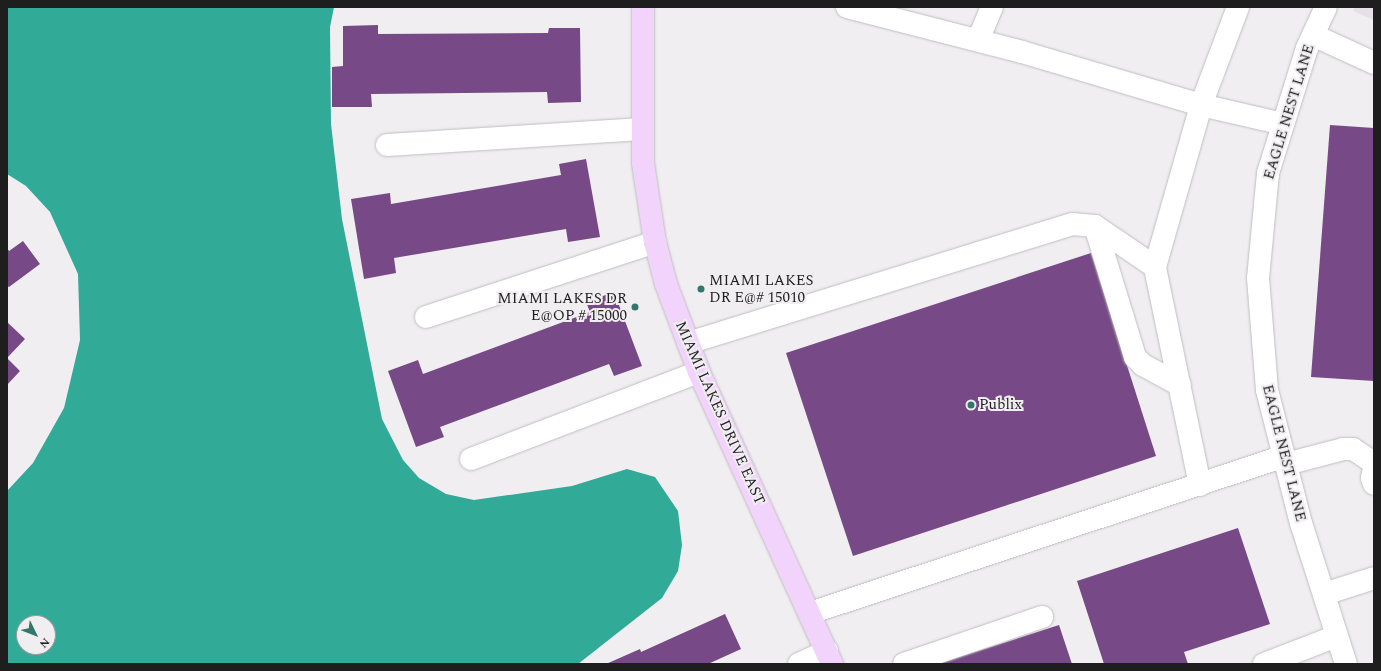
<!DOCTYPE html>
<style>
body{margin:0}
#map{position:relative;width:1381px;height:671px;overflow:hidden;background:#f0eef1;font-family:Spectral,serif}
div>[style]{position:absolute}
.built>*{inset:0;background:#e6dfe8}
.water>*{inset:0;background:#31aa98}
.building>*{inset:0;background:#774986}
.roads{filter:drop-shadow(0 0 1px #bfbdc0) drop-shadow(0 0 1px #bfbdc0)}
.minor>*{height:22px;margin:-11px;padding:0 11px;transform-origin:11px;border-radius:11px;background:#fff}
.major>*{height:22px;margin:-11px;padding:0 11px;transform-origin:11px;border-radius:11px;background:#f1d3fb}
.dots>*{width:11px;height:11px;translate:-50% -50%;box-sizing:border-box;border:2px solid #f0eef1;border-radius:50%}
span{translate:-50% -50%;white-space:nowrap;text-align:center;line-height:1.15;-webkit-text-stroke:4px #f0eef1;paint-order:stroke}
.street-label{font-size:15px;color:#1f1e1f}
.poi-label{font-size:15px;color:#1f1e1f}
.left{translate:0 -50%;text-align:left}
.right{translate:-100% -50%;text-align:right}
.frame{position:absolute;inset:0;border:8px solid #1f1e1f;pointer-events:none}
.north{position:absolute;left:16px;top:615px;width:40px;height:40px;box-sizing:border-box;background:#f0eef1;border:1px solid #9c9b9d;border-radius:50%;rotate:133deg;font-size:11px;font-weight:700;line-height:16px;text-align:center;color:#1f1e1f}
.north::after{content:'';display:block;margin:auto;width:14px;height:18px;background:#32776b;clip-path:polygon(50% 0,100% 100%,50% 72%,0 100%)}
</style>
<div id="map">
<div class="built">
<div style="clip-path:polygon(1355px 7px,1374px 7px,1374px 20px,1353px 11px)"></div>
</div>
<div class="water">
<div style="clip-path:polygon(evenodd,7px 7px,334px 7px,330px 27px,331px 124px,342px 219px,382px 419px,403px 460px,419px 478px,446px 494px,474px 500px,572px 486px,627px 469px,655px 477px,678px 511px,682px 545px,678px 571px,662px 598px,578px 664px,7px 664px,7px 491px,33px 463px,64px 408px,80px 340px,78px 274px,50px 212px,26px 186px,7px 174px,7px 7px,24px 623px,48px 623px,48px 647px,24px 647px,24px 623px)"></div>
</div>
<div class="building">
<div style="clip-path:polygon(378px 25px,378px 34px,548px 33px,549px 28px,580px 28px,581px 102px,548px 103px,547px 92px,371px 94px,372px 107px,332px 107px,332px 67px,343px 66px,343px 26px)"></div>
<div style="clip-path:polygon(1330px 125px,1374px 128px,1374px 381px,1311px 377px)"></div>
<div style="clip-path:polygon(586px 159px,600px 237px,568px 242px,566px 229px,394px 258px,396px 273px,364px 279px,351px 199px,390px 193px,391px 204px,561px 175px,559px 164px)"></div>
<div style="clip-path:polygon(23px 241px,40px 264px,9px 287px,7px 286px,7px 248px,9px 251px)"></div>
<div style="clip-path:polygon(1091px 253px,1156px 456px,853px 556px,786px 353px)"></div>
<div style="clip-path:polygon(614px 292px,642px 366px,614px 376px,609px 364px,440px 427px,444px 437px,416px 447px,388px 371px,418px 360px,423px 374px,590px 312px,586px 302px)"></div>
<div style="clip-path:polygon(7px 322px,25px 339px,7px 358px,20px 371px,7px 385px)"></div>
<div style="clip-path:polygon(1238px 528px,1270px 624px,1184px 652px,1188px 664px,1104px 664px,1077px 581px)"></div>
<div style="clip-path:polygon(725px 614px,741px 649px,708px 664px,606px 664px,640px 649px,641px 652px)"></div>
<div style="clip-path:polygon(1059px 625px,1072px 664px,938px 664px)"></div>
</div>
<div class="roads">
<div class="minor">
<div style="left:847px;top:7px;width:181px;rotate:14.4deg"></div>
<div style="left:1022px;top:52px;width:187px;rotate:16.5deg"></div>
<div style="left:1201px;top:105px;width:84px;rotate:13deg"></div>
<div style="left:1326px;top:7px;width:45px;rotate:114.9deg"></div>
<div style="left:1307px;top:48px;width:131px;rotate:107.3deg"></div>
<div style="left:1268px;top:173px;width:105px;rotate:95.4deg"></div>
<div style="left:1258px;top:278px;width:112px;rotate:85.4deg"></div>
<div style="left:1267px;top:390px;width:137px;rotate:75.7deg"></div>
<div style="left:1301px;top:523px;width:148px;rotate:72.3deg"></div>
<div style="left:1313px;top:35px;width:67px;rotate:24.7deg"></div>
<div style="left:978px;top:40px;width:36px;rotate:-67deg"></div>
<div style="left:387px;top:145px;width:256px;rotate:-3.6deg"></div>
<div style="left:1095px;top:226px;width:137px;rotate:73deg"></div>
<div style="left:1135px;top:357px;width:11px;rotate:45deg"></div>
<div style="left:1143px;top:365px;width:42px;rotate:28.4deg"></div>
<div style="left:426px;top:317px;width:241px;rotate:-18.1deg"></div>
<div style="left:688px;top:343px;width:402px;rotate:-17.2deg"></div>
<div style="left:1072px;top:224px;width:23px;rotate:5deg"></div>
<div style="left:1095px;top:226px;width:73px;rotate:34.3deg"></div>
<div style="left:471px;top:459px;width:244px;rotate:-20.9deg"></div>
<div style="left:1286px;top:464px;width:59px;rotate:-14.7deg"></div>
<div style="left:1343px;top:449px;width:10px"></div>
<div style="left:1353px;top:449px;width:25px;rotate:34deg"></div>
<div style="left:1374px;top:469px;width:9px;rotate:103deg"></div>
<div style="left:1372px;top:478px;width:6px;rotate:72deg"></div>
<div style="left:1200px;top:485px;width:223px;rotate:-101.7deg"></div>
<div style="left:1155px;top:267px;width:168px;rotate:-74.1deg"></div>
<div style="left:1201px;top:105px;width:105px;rotate:-69.3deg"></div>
<div style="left:1324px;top:594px;width:52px;rotate:-17.7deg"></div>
<div style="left:810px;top:613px;width:499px;rotate:-18.3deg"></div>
<div style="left:799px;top:664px;width:31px;rotate:-25deg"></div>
<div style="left:904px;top:664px;width:146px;rotate:-18.8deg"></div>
<div style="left:1264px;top:664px;width:78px;rotate:-21deg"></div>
</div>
<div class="major">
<div style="left:643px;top:7px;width:156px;rotate:90deg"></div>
<div style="left:643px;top:163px;width:80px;rotate:81.4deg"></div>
<div style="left:655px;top:242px;width:43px;rotate:75.3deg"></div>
<div style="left:666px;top:284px;width:94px;rotate:69.4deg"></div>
<div style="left:699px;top:372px;width:321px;rotate:65.5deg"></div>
</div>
</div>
<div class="dots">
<div style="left:701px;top:289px;background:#32776b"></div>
<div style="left:635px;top:307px;background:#32776b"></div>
<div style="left:971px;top:405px;background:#32776b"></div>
</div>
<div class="street-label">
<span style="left:1289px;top:112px;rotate:-73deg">EAGLE NEST LANE</span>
<span style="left:720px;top:413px;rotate:66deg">MIAMI LAKES DRIVE EAST</span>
<span style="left:1284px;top:453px;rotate:76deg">EAGLE NEST LANE</span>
</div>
<div class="poi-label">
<span class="left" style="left:709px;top:289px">MIAMI LAKES<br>DR E@# 15010</span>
<span class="right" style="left:627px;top:307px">MIAMI LAKES DR<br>E@OP # 15000</span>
<span class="left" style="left:979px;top:405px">Publix</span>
</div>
<div class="frame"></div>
<div class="north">N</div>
</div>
